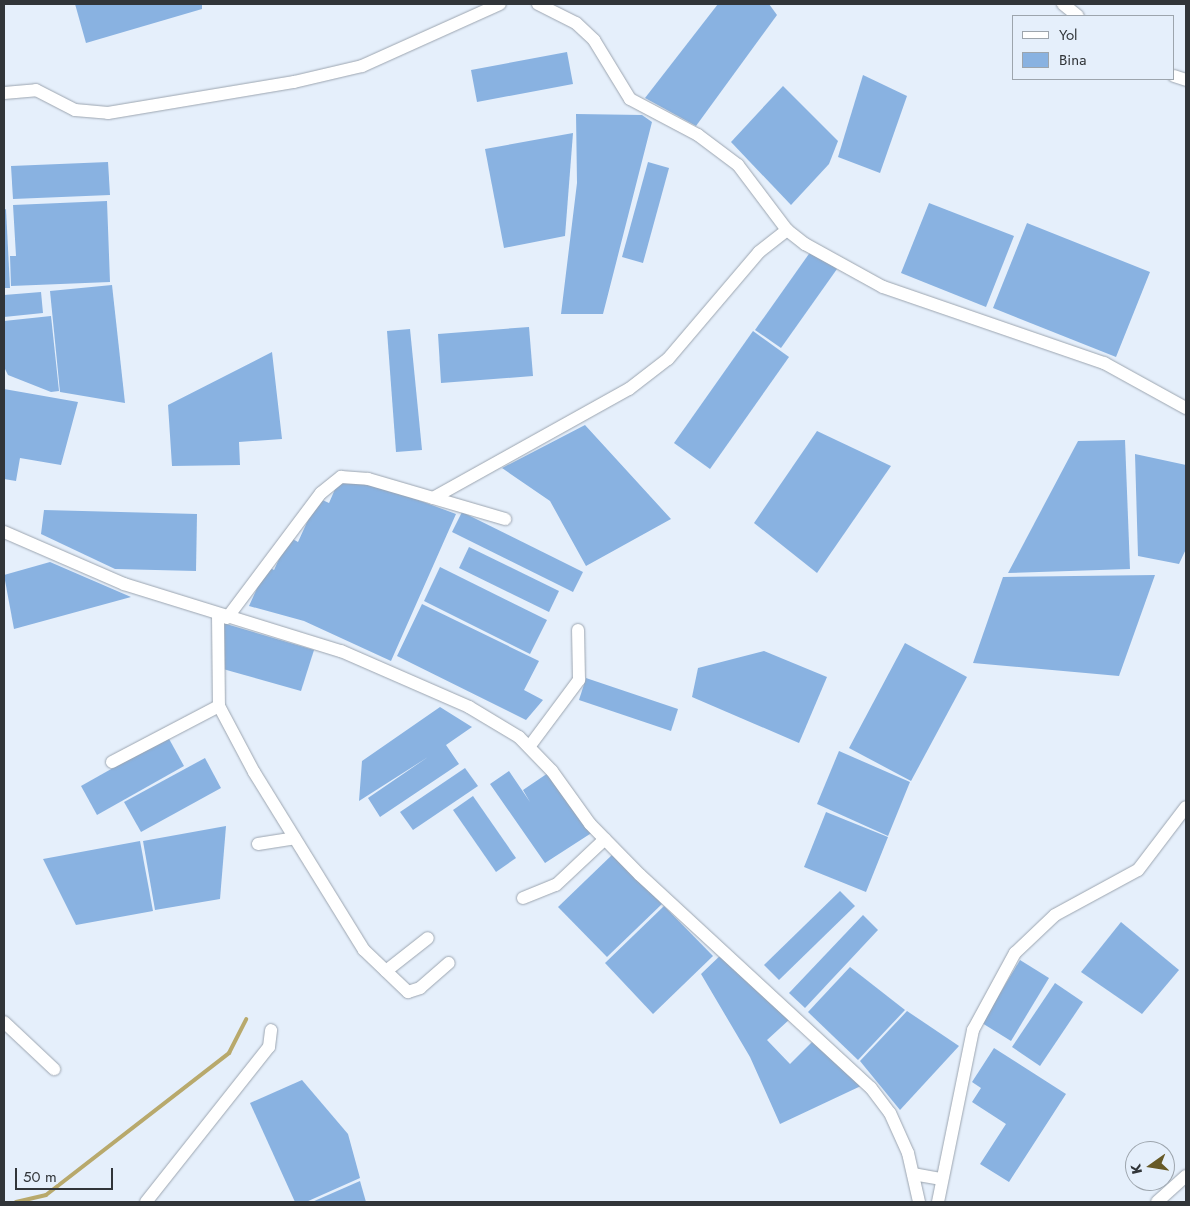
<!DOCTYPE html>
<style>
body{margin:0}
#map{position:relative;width:1190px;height:1206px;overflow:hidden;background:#e5effb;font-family:Jost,sans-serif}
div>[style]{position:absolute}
.stream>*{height:4px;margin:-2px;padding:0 2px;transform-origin:2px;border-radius:2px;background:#b8a96c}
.building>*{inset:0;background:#89b2e1}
.roads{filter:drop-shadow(0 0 1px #9ca5b0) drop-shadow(0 0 1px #9ca5b0)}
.minor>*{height:12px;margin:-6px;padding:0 6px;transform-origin:6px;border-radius:6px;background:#fff}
span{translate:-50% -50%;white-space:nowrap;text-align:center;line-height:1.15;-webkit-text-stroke:5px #e5effb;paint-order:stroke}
.frame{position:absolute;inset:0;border:5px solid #313539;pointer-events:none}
.legend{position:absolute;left:1012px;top:15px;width:162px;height:65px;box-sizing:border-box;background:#e5effb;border:1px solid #9da5ad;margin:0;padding:6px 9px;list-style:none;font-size:15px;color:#313539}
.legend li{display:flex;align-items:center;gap:10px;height:25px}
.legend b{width:25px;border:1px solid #9da5ad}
.north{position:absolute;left:1125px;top:1141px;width:50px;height:50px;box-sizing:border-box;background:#e5effb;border:1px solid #9da5ad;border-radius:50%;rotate:257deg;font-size:14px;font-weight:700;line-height:20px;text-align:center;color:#313539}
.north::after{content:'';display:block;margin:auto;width:18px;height:22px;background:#675a27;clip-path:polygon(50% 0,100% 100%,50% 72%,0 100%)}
.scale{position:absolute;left:15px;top:1168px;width:98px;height:22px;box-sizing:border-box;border:2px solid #313539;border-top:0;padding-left:6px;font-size:15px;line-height:18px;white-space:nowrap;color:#313539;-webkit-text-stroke:4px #e5effb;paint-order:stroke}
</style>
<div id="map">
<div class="stream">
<div style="left:16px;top:1202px;width:31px;rotate:-13deg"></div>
<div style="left:46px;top:1195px;width:232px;rotate:-37.8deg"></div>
<div style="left:229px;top:1053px;width:38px;rotate:-63deg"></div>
</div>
<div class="building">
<div style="clip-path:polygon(75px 4px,202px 4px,202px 9px,86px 43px)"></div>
<div style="clip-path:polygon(718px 4px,769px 4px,777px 15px,696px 126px,645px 98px)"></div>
<div style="clip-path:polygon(567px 52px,573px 84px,477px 102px,471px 70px)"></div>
<div style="clip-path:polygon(863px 75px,907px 96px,880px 173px,838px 157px)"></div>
<div style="clip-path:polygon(783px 86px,838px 141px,829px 164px,791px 205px,731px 142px)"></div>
<div style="clip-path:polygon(576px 114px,642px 115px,652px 122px,603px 314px,561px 314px,577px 183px)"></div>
<div style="clip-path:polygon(573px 133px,565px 236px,504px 248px,485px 149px)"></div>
<div style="clip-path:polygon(108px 162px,110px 195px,13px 199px,11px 166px)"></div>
<div style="clip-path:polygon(648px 162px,669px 168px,643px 263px,622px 257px)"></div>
<div style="clip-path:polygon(107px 201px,110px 282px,11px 286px,10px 256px,16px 256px,13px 205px)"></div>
<div style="clip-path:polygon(929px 203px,1014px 236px,986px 307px,901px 273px)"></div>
<div style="clip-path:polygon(6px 209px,10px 288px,4px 288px,4px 210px)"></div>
<div style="clip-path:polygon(1027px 223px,1150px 272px,1116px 357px,993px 308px)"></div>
<div style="clip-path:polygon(811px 251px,837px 269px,781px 348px,755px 330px)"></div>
<div style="clip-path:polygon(112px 285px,125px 403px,60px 392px,50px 291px)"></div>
<div style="clip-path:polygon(41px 292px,43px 313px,4px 317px,4px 295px)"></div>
<div style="clip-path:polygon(51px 316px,59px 391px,51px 392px,8px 375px,4px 367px,4px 321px)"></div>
<div style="clip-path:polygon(529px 327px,533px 376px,441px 383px,438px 334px)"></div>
<div style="clip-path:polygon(410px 329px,422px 450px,396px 452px,387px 331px)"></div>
<div style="clip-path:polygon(753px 331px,789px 357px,710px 469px,674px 443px)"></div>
<div style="clip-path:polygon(272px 352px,282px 439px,239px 442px,240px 465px,172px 466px,168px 405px)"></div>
<div style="clip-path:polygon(4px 389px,78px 402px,61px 465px,20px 458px,16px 481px,4px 479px)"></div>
<div style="clip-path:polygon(585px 425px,671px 519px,586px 566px,550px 501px,502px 468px)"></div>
<div style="clip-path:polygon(817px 431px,891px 466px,817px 573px,754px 523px)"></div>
<div style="clip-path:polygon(1125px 440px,1130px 569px,1008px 573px,1078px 441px)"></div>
<div style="clip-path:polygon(1135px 454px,1186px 465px,1186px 549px,1179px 564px,1138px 556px)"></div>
<div style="clip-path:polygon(339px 480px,367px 481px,456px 514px,391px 661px,304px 621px,249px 606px,267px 566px,274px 570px,289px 537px,298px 542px,318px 498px,329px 503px)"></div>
<div style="clip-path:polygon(44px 510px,197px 514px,196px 571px,115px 569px,41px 534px)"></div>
<div style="clip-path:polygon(462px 512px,583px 572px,573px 592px,452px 532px)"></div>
<div style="clip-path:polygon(469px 547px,559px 591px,549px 612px,459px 568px)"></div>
<div style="clip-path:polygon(50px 562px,131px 597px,14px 629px,4px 575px)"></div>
<div style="clip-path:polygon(440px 567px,547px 620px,530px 654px,424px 601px)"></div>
<div style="clip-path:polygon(1155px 575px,1119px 676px,973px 663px,1003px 577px)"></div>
<div style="clip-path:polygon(422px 604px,539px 661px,524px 690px,543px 700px,526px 720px,397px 656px)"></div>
<div style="clip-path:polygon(223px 623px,314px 650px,301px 691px,223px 669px)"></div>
<div style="clip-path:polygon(905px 643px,967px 677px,911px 781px,849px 748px)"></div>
<div style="clip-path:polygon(764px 651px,827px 677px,799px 743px,692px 697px,698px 668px)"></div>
<div style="clip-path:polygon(586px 678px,678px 709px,671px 731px,579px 700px)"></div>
<div style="clip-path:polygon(440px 707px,472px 727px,446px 745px,459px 764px,380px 817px,368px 798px,428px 757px,359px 801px,362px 761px)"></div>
<div style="clip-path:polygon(168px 737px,184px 766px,97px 815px,81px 786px)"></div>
<div style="clip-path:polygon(839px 751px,910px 782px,888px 836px,817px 804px)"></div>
<div style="clip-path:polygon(205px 758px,221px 788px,141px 832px,124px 802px)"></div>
<div style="clip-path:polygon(465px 768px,478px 786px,413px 830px,400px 812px)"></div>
<div style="clip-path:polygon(509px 771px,530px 802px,523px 790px,551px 771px,593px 832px,545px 863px,490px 784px)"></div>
<div style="clip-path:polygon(473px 796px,516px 858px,496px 872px,453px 810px)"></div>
<div style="clip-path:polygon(826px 812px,888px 837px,866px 892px,804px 867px)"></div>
<div style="clip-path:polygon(226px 826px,220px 899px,155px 910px,143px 841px)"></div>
<div style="clip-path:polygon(140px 841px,153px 911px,76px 925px,43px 859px)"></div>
<div style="clip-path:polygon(614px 853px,662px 904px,607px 957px,558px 907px)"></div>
<div style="clip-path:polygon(840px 891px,855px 906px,779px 980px,764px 965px)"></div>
<div style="clip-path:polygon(664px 906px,713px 956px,653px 1014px,605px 963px)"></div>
<div style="clip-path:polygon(863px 915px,878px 930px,805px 1008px,789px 993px)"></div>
<div style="clip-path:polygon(1121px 922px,1179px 970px,1142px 1014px,1081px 972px)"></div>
<div style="clip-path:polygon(725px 951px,790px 1019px,767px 1040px,790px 1064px,817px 1037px,863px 1085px,780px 1124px,750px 1057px,701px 974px)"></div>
<div style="clip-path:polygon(1020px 960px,1049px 978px,1011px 1041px,982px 1023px)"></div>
<div style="clip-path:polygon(850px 967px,905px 1010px,858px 1060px,808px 1012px)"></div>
<div style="clip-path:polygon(1055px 983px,1083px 1002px,1040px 1066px,1012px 1047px)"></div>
<div style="clip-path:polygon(907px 1011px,959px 1046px,900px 1110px,860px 1061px)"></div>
<div style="clip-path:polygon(994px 1048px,1066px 1094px,1009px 1182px,980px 1164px,1006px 1124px,972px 1102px,981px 1088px,972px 1082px)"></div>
<div style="clip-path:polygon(302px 1080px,348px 1134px,360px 1178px,306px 1202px,295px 1202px,250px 1103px)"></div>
<div style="clip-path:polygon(360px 1181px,366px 1202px,312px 1202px)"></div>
</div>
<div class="roads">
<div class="minor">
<div style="left:538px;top:4px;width:42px;rotate:26.6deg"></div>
<div style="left:576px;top:23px;width:25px;rotate:43deg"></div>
<div style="left:594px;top:40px;width:69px;rotate:58.6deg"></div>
<div style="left:630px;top:99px;width:77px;rotate:27.9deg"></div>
<div style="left:698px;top:135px;width:50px;rotate:36.9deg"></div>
<div style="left:738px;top:165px;width:81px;rotate:53deg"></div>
<div style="left:787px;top:230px;width:23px;rotate:38deg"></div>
<div style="left:805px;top:244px;width:89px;rotate:28.9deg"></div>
<div style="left:883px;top:287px;width:234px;rotate:19deg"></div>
<div style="left:1104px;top:363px;width:94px;rotate:28.8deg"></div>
<div style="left:1063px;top:4px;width:19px;rotate:39deg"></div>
<div style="left:1174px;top:76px;width:13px;rotate:18deg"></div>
<div style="left:4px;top:93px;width:32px;rotate:-5deg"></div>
<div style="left:36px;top:90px;width:44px;rotate:27.1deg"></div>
<div style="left:75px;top:110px;width:33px;rotate:5deg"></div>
<div style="left:108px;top:113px;width:189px;rotate:-9.5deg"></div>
<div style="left:294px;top:82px;width:70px;rotate:-13.2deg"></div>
<div style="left:362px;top:66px;width:151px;rotate:-24.2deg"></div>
<div style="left:433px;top:498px;width:224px;rotate:-29.1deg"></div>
<div style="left:629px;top:389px;width:49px;rotate:-37.6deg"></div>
<div style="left:668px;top:359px;width:140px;rotate:-49.6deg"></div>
<div style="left:759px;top:252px;width:36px;rotate:-38deg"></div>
<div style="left:4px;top:532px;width:131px;rotate:23.4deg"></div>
<div style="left:124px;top:584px;width:227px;rotate:17.2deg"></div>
<div style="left:341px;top:651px;width:140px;rotate:23.6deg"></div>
<div style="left:469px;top:707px;width:58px;rotate:31deg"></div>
<div style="left:519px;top:737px;width:47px;rotate:45.9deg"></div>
<div style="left:552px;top:771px;width:65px;rotate:54.4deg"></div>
<div style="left:590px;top:824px;width:71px;rotate:45.6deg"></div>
<div style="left:640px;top:875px;width:314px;rotate:42.7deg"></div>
<div style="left:871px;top:1088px;width:31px;rotate:53deg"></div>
<div style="left:890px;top:1113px;width:44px;rotate:65.8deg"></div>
<div style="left:908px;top:1153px;width:50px;rotate:77.3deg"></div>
<div style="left:218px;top:615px;width:91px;rotate:89.4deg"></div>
<div style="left:219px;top:706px;width:75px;rotate:62.1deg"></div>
<div style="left:254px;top:772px;width:209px;rotate:58.3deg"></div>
<div style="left:364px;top:950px;width:61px;rotate:43.7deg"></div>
<div style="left:408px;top:992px;width:13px;rotate:-18deg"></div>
<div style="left:420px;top:988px;width:38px;rotate:-41deg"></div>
<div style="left:227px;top:618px;width:156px;rotate:-53.1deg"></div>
<div style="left:321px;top:493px;width:26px;rotate:-39deg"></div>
<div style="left:341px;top:477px;width:27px;rotate:4deg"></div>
<div style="left:368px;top:479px;width:143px;rotate:16.3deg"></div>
<div style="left:529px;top:747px;width:84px;rotate:-53.3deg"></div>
<div style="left:579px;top:680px;width:50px;rotate:-91.1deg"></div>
<div style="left:112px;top:762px;width:121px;rotate:-27.6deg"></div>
<div style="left:258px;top:844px;width:37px;rotate:-9deg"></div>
<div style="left:523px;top:898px;width:35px;rotate:-22deg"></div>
<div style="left:556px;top:885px;width:67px;rotate:-43.2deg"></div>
<div style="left:386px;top:971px;width:53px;rotate:-38.2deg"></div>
<div style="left:4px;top:1022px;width:69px;rotate:43.2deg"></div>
<div style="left:913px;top:1174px;width:29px;rotate:10deg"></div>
<div style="left:146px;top:1202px;width:198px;rotate:-51.6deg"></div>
<div style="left:269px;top:1047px;width:17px;rotate:-83deg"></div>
<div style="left:938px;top:1202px;width:176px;rotate:-78.5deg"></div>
<div style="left:973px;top:1030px;width:88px;rotate:-61.4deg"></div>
<div style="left:1015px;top:953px;width:55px;rotate:-43.5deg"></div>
<div style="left:1055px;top:915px;width:94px;rotate:-28.5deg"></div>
<div style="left:1138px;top:870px;width:79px;rotate:-52.7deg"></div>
<div style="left:1157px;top:1202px;width:39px;rotate:-42deg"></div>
</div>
</div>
<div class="frame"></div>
<ul class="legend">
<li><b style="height:6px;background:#fff"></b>Yol</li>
<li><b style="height:14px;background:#89b2e1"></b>Bina</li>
</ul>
<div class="north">K</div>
<div class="scale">50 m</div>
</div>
